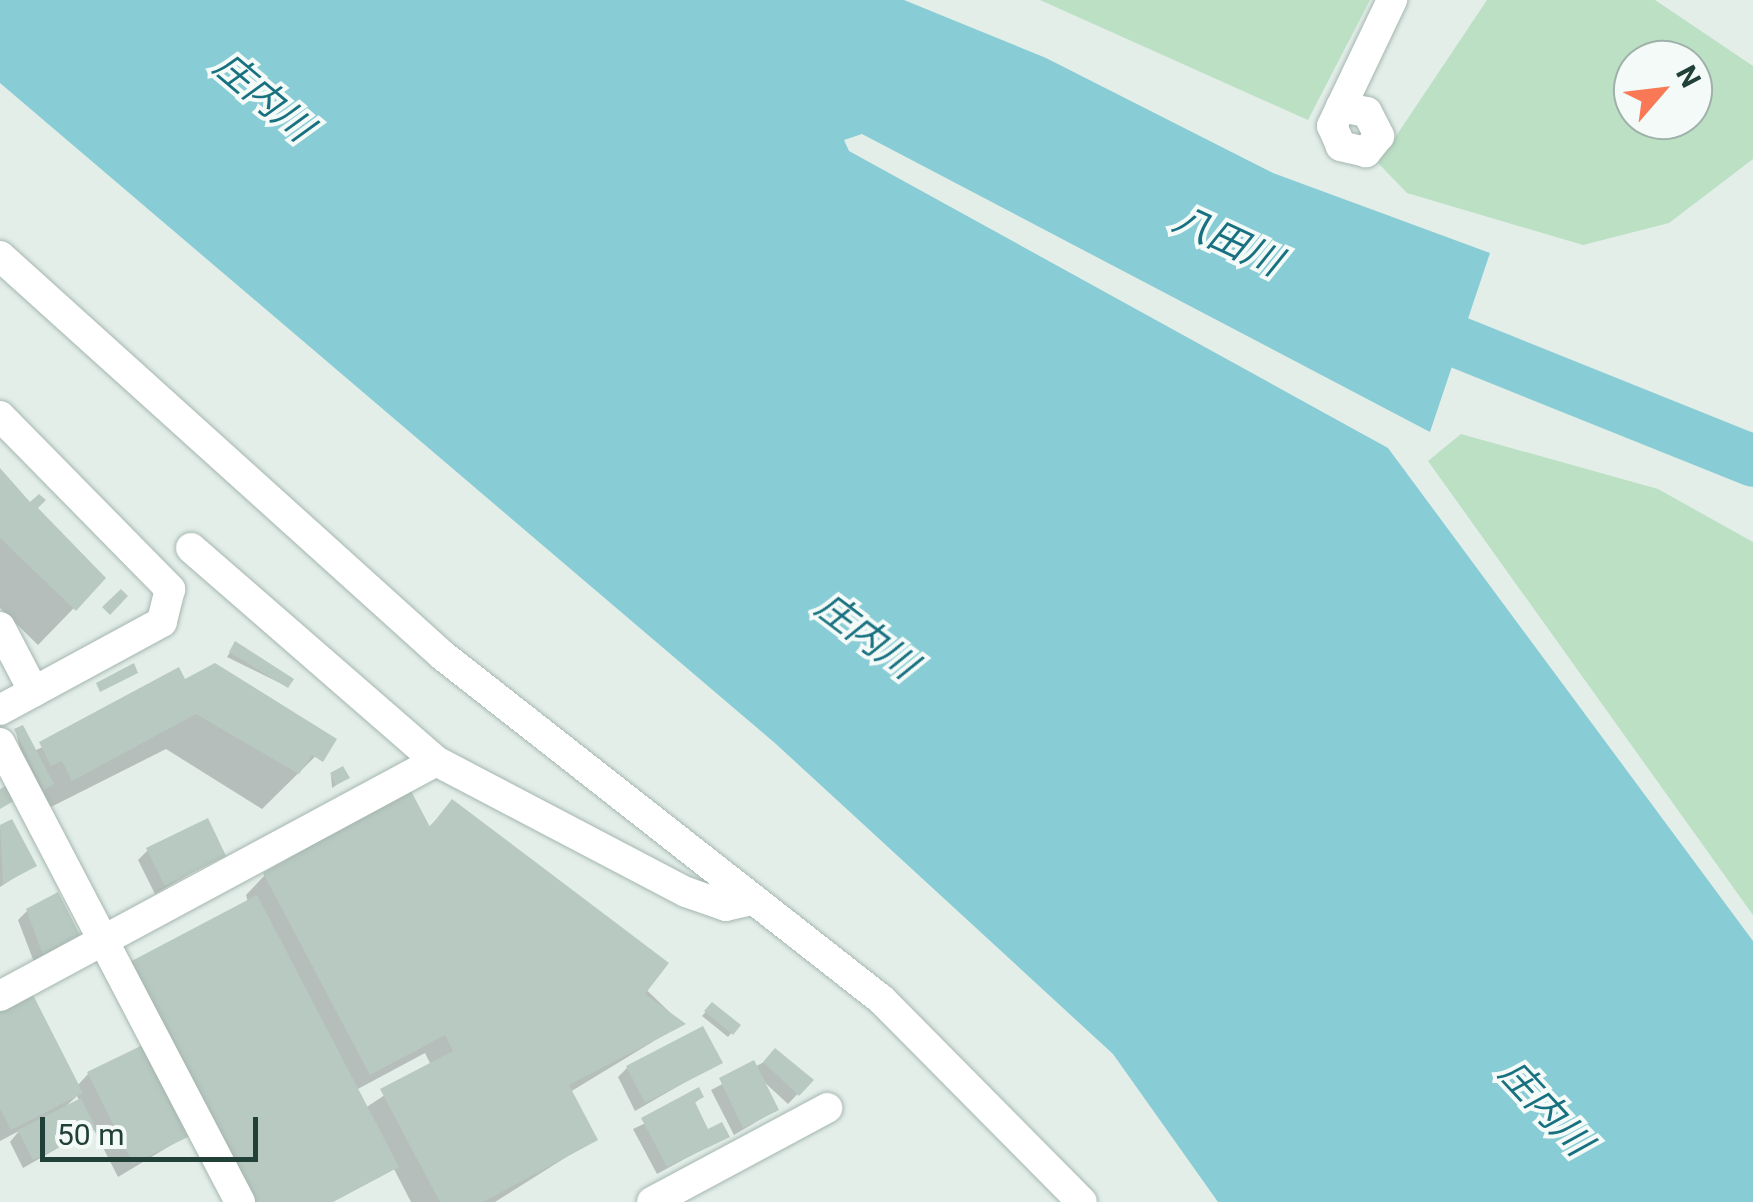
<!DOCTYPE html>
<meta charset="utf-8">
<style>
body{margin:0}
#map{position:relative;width:1753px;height:1202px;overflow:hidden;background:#e3eee9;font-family:Roboto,"Noto Sans JP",sans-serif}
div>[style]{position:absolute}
.green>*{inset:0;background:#bbe0c4}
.water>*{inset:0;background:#88ccd5}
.shadow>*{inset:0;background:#0003}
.river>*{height:52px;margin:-26px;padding:0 26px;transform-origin:26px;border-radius:26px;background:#88ccd5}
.building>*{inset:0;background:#b8c9c1}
.roads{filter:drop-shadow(0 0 2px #a5b6b0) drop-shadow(0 0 2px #a5b6b0)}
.minor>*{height:30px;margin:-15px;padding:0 15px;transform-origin:15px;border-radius:15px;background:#fff}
span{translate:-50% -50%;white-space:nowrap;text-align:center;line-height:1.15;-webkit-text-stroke:8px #f4faf7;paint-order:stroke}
.water-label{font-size:38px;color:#187180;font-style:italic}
.north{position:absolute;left:1613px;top:40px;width:100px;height:100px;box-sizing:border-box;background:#f4faf7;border:2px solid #a0b0aa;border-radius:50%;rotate:62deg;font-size:28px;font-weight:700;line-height:40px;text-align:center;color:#214037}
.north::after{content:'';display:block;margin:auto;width:35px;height:45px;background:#f97956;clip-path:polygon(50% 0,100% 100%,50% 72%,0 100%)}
.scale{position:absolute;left:40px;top:1117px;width:218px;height:45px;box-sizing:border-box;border:5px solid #214037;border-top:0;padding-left:12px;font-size:30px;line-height:35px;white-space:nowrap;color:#214037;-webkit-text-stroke:8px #f4faf7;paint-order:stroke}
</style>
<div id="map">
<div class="green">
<div style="clip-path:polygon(1040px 0,1370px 0,1308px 120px)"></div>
<div style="clip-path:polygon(evenodd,1487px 0,1655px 0,1753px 66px,1753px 159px,1669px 223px,1583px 245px,1407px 193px,1378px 163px,1487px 0,1633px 60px,1693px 60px,1693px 120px,1633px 120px,1633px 60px)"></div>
<div style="clip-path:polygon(1461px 434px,1658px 489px,1753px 542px,1753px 915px,1428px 461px)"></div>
</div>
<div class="water">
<div style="clip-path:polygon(0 0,904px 0,1046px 58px,1273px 173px,1490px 253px,1430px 432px,862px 134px,844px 140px,849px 151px,1388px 448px,1753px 941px,1753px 1202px,1218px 1202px,1113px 1054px,776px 744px,0 83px)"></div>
</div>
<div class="shadow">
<div style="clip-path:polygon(0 474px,103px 578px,38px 645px,0 608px)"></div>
<div style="clip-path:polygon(232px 649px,286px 686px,227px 657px)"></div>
<div style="clip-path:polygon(184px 682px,333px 739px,262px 809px,166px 749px,35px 815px,16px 731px,34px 751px)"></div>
<div style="clip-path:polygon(331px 775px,347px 778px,332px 788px)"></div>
<div style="clip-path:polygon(evenodd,452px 803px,682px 1024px,570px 1092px,595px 1139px,495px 1202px,411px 1202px,394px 1169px,332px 1202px,246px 895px,265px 875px,428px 828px,452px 803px,425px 1053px,431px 1065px,365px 1108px,356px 1090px,425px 1053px)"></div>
<div style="clip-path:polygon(11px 822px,34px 865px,0 887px,0 828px)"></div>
<div style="clip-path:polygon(148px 850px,223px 855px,155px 894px,138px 860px)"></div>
<div style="clip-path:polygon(27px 911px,77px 935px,34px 962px,18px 920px)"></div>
<div style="clip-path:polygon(712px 1005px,738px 1025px,728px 1037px,702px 1016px)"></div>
<div style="clip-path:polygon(evenodd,0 1008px,77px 1086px,88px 1074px,193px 1132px,118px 1177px,93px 1128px,23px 1168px,10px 1142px,19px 1131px,0 1141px,0 1008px,77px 1096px,80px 1102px,64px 1108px,77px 1096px)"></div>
<div style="clip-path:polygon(766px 1061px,811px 1080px,788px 1104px,762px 1080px,776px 1110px,734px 1135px,711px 1090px)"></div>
<div style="clip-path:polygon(720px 1062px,635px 1111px,618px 1077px,627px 1068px)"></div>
<div style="clip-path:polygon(701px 1097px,693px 1105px,707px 1133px,727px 1136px,657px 1174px,633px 1129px)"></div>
</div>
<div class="river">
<div style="left:1393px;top:316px;width:388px;rotate:21.9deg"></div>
</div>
<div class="building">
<div style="clip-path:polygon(0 468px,30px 502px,39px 494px,46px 500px,38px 508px,106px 578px,76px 611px,0 538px)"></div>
<div style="clip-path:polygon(121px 589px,128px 596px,110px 615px,102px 607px)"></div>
<div style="clip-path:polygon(235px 641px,294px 679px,288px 688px,229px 652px)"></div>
<div style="clip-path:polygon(134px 663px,138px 673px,100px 692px,96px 683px)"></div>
<div style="clip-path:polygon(215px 663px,337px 739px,323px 762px,312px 755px,299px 774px,196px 714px,72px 781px,62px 761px,51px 766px,39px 742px,179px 667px,185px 679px)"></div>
<div style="clip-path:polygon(23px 725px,54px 784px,44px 790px,14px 729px)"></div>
<div style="clip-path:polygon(343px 766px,350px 778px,336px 785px,330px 773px)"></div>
<div style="clip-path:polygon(9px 784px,17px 799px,0 809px,0 789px)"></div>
<div style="clip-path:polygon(410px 789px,430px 827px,452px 799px,669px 963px,645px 994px,686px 1024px,569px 1085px,598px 1140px,483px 1202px,440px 1202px,380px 1089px,453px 1051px,445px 1035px,370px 1075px,263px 873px)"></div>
<div style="clip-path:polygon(208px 818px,226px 856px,165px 886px,146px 848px)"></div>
<div style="clip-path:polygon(12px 819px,37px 866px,3px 884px,0 825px)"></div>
<div style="clip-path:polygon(58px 892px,80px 935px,43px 955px,26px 909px)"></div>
<div style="clip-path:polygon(257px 895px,399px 1167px,333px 1202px,253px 1202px,126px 964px)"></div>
<div style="clip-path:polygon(30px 989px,83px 1093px,11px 1130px,0 1109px,0 1005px)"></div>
<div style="clip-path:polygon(712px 1002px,741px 1025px,733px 1035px,704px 1011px)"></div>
<div style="clip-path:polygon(703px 1026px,723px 1063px,645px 1103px,626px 1066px)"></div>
<div style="clip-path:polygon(151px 1041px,196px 1133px,133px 1164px,87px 1072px)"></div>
<div style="clip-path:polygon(775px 1048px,814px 1080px,799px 1096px,763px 1062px)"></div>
<div style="clip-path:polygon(754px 1060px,779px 1110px,743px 1128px,719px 1078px)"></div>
<div style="clip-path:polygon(699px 1087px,704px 1097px,695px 1102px,708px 1129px,722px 1122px,730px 1137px,667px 1167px,641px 1118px)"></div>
<div style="clip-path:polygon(81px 1098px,96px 1129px,33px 1160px,18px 1130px)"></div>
</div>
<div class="roads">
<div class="minor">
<div style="left:1341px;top:107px;width:26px;rotate:11deg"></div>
<div style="left:1367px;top:112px;width:27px;rotate:63deg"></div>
<div style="left:1379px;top:136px;width:21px;rotate:129deg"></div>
<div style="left:1366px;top:152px;width:26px;rotate:-167deg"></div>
<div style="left:1341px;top:146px;width:22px;rotate:-114deg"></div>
<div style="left:1332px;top:126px;width:21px;rotate:-65deg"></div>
<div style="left:1341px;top:107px;width:119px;rotate:-64.5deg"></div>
<div style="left:0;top:256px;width:595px;rotate:42.07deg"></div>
<div style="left:442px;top:655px;width:559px;rotate:38.1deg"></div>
<div style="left:882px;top:1000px;width:284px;rotate:45.3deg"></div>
<div style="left:0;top:416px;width:243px;rotate:45.5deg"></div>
<div style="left:170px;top:589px;width:34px;rotate:104deg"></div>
<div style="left:162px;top:622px;width:184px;rotate:151.5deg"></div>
<div style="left:191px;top:548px;width:325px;rotate:41deg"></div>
<div style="left:0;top:627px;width:73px;rotate:62.4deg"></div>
<div style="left:0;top:743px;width:518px;rotate:62.4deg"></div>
<div style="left:0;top:996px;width:495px;rotate:-28.3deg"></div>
<div style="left:436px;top:761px;width:282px;rotate:27.7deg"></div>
<div style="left:686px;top:892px;width:42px;rotate:19.3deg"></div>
<div style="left:726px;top:906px;width:26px;rotate:-13deg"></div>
<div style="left:652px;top:1202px;width:199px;rotate:-28.2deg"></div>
</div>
</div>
<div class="water-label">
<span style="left:263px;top:97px;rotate:40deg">庄内川</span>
<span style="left:1227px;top:241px;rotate:25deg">八田川</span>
<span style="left:866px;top:636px;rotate:37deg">庄内川</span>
<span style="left:1545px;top:1108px;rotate:47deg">庄内川</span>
</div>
<div class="north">N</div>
<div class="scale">50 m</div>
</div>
